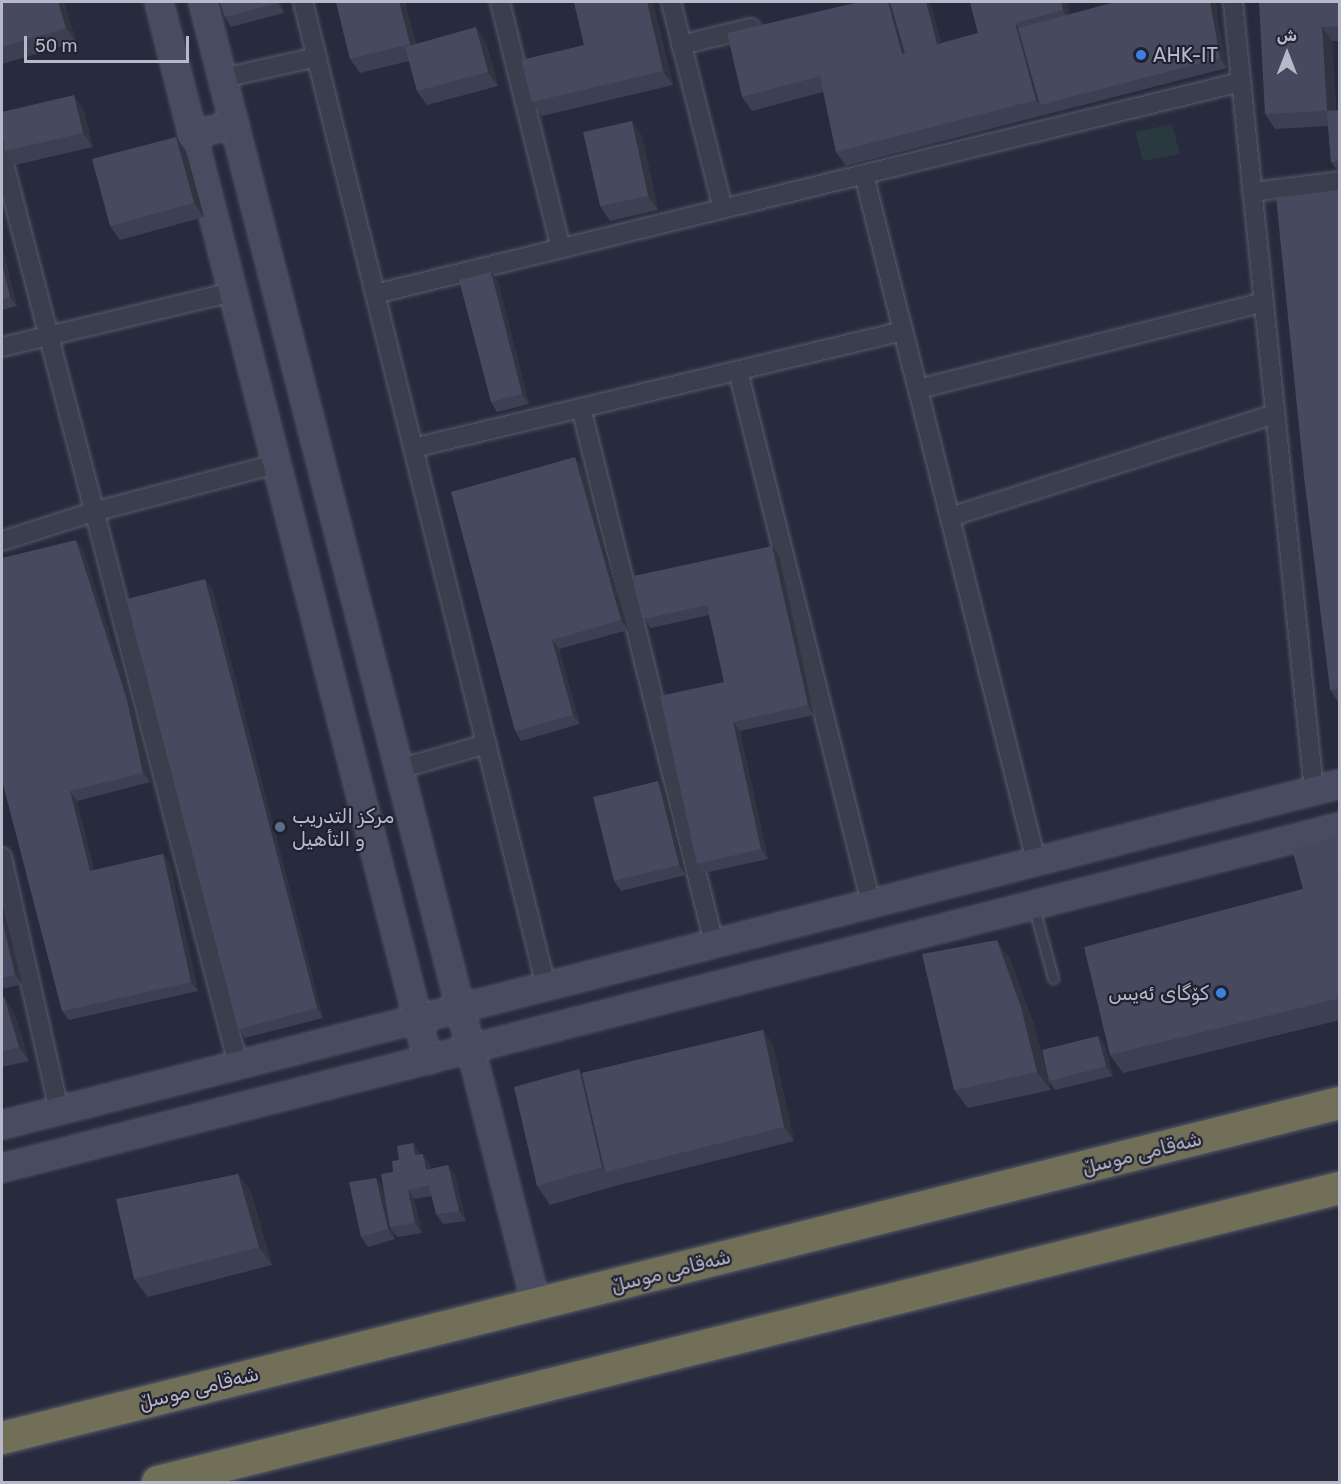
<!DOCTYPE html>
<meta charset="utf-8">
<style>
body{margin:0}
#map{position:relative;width:1341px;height:1484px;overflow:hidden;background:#272b3d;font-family:Rubik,Vazirmatn,sans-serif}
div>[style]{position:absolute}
.green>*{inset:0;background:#2a383f}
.roads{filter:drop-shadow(0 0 2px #595b6b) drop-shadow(0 0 2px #595b6b)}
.lane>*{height:9px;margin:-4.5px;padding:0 4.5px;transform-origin:4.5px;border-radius:4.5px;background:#3b3e4d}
.street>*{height:18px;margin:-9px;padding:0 9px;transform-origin:9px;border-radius:9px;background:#3b3e4d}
.secondary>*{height:26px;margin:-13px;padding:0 13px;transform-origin:13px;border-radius:13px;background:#494c60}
.highway>*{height:32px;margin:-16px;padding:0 16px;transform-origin:16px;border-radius:16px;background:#726f59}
.wall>*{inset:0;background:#3d4052}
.shaded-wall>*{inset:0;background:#323442}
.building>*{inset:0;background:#474a5f}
.dots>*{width:16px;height:16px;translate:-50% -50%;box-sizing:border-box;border:3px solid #202232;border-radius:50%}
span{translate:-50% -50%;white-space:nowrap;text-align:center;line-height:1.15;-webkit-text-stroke:4.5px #202232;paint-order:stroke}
.poi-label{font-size:20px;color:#b7b9c8}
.left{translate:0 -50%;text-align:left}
.right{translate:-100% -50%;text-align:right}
.street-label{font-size:20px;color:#b7b9c8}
.frame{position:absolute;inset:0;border:3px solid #b7b9c8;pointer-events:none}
.north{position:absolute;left:1257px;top:24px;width:60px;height:60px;-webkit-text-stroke:4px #202232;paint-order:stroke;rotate:0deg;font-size:16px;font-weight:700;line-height:24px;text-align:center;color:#b7b9c8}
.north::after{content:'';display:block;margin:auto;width:21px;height:27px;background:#b7b9c8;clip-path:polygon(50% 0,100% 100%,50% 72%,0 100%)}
.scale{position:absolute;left:24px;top:36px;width:165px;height:27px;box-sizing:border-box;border:3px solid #b7b9c8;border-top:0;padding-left:8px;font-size:18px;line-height:21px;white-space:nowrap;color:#b7b9c8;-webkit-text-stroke:4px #202232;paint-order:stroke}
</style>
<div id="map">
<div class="green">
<div style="clip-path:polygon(1172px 124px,1180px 154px,1143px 161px,1135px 132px)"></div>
</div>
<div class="roads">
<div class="lane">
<div style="left:1034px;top:908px;width:73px;rotate:74.8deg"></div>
</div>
<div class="street">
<div style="left:303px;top:2px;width:1014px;rotate:76.13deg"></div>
<div style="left:500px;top:2px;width:254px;rotate:76.1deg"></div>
<div style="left:671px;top:2px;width:213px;rotate:75.9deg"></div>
<div style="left:1233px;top:2px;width:792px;rotate:84.13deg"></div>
<div style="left:681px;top:45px;width:72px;rotate:-13.7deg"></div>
<div style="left:223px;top:78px;width:96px;rotate:-12.6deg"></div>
<div style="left:2px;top:156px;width:938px;rotate:75.43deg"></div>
<div style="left:864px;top:175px;width:707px;rotate:75.92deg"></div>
<div style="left:1252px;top:192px;width:89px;rotate:-7.1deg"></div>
<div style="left:375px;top:294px;width:892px;rotate:-13.76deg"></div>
<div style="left:2px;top:347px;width:237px;rotate:-13.4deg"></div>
<div style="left:738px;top:371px;width:548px;rotate:75.96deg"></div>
<div style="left:918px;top:389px;width:357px;rotate:-14.1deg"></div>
<div style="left:581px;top:408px;width:551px;rotate:76.04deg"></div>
<div style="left:413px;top:448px;width:504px;rotate:-13.43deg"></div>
<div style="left:950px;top:517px;width:341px;rotate:-17.6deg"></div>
<div style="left:2px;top:541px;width:96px;rotate:-17.7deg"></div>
<div style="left:93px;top:512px;width:189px;rotate:-14.7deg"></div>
<div style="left:399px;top:769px;width:91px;rotate:-16deg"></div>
<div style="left:2px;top:857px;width:259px;rotate:77.3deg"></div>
</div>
<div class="secondary">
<div style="left:159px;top:2px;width:1092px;rotate:75.73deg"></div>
<div style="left:203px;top:2px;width:1344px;rotate:75.65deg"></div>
<div style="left:192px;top:135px;width:44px;rotate:-14.3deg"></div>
<div style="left:2px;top:1125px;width:1381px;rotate:-14.3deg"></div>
<div style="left:2px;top:1168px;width:1381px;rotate:-14.3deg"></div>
</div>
<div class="highway">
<div style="left:2px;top:1438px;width:1379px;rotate:-14.06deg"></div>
<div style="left:158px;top:1482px;width:1218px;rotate:-13.97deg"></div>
</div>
</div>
<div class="wall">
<div style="clip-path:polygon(2px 2px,64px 2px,76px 42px,2px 64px)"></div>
<div style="clip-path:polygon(220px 2px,281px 2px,284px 13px,231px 27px,225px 17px)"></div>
<div style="clip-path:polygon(336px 2px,405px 2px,416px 44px,486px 42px,498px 86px,427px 105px,417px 91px,409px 61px,360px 73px,350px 59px)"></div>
<div style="clip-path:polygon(574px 2px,653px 2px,673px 85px,542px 116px,532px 102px,584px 45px)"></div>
<div style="clip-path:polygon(888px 2px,930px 2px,941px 43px,978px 33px,970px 2px,1067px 2px,1070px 14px,1116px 2px,1216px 2px,1217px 16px,1227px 68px,846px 166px,836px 152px,823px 92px,752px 111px,742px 97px)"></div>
<div style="clip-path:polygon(1340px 2px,1340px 41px,1332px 41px,1336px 111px,1340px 110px,1340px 174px,1331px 162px,1328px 126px,1275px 129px,1265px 114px)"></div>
<div style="clip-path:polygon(84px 110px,93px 147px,15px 165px,5px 151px)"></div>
<div style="clip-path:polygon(642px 136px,658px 210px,610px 221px,600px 206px)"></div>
<div style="clip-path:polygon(186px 151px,204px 217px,120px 240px,110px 226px)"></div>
<div style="clip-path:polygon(1340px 192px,1340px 700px,1337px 700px,1330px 690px)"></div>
<div style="clip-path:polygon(2px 250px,3px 251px,17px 306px,2px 310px)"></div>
<div style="clip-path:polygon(491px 272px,498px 281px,529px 404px,497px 412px,491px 402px)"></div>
<div style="clip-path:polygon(582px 467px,628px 630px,559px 649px,580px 724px,521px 741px,515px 731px)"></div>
<div style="clip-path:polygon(83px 549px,134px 710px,150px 782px,77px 801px,94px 870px,163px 854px,170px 864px,198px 991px,69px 1020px,62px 1011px,2px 780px)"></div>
<div style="clip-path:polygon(779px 555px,814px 715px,740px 731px,768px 859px,704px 873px,697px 864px,724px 682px,709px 615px,651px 628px,644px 619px)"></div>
<div style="clip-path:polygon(212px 588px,323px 1018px,245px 1038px,239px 1029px)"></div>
<div style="clip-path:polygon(665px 791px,686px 875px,621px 891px,614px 881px)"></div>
<div style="clip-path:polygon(1340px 836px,1340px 1020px,1123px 1073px,1110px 1055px,1303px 889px)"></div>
<div style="clip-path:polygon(2px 901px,22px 984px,2px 989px)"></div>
<div style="clip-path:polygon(1010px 959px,1034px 1025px,1051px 1090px,968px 1108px,954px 1090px)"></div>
<div style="clip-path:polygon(4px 997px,14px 1012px,29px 1061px,2px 1067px,2px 998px)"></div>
<div style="clip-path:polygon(763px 1030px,773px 1045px,794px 1141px,615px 1186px,550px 1205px,537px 1186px,579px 1069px,582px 1073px)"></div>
<div style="clip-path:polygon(1098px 1036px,1105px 1045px,1113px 1076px,1055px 1090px,1049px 1081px)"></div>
<div style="clip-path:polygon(413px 1143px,420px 1154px,430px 1164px,431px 1169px,448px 1165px,455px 1175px,466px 1221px,443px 1224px,436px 1214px,432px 1196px,414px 1199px,422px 1233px,397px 1237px,393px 1231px,395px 1239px,368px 1247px,361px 1237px,376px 1178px,383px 1188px,385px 1197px,393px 1172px,399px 1160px)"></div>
<div style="clip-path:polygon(238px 1174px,251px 1192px,272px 1265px,148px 1297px,134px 1279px)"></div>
</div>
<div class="shaded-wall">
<div style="clip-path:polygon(58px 2px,64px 2px,76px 42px,66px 28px)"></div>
<div style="clip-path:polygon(277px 2px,281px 2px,284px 13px,278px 3px)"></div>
<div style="clip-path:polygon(399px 2px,405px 2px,420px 58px,410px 44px)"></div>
<div style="clip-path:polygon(647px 2px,653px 2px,673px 85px,663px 71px)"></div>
<div style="clip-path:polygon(888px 2px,891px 2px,909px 57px,902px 54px)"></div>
<div style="clip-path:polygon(926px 2px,930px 2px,945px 59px,938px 49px)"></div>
<div style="clip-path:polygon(1061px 2px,1067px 2px,1073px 24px,1063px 10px)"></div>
<div style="clip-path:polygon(1210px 2px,1216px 2px,1217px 16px,1227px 68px,1220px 58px)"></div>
<div style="clip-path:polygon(1015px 23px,1025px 38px,1040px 105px,1036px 100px)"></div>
<div style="clip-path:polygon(476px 27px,486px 42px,498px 86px,488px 72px)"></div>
<div style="clip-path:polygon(1322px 27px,1332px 41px,1337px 125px,1327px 111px)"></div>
<div style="clip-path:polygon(74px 95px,84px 110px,93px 147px,83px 133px)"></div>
<div style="clip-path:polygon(632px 121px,642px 136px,658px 210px,648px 196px)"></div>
<div style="clip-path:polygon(176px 137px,186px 151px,204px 217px,194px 203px)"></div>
<div style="clip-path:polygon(2px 250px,3px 251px,17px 306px,10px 297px,2px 263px)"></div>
<div style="clip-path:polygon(491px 272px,498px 281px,529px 404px,522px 394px)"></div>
<div style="clip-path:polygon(575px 457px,582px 467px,628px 630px,621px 620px)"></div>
<div style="clip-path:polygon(76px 540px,83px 549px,134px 710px,150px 782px,143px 773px)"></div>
<div style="clip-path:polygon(772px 546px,779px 555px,814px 715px,808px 705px)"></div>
<div style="clip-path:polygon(205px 579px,212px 588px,323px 1018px,317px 1008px)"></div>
<div style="clip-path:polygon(552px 640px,559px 649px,580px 724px,573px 715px)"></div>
<div style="clip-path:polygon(733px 722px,740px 731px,768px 859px,761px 849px)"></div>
<div style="clip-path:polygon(658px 781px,665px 791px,686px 875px,679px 865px)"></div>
<div style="clip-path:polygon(70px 791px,77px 801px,97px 880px,90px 871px)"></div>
<div style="clip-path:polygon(163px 854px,170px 864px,198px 991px,191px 982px)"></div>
<div style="clip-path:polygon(2px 901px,22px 984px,15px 975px,2px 919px)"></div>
<div style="clip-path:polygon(997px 940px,1010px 959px,1034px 1025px,1051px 1090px,1037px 1072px)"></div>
<div style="clip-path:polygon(4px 997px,14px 1012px,29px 1061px,19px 1047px)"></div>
<div style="clip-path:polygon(763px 1030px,773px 1045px,794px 1141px,784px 1127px)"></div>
<div style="clip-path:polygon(1098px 1036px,1105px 1045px,1113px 1076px,1106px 1066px)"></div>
<div style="clip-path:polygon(579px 1069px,592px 1087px,605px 1172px,602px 1167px)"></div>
<div style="clip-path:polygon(413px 1143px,420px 1153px,422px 1165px,415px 1155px)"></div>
<div style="clip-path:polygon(423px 1154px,430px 1164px,432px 1179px,426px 1170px)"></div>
<div style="clip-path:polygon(448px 1165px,455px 1175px,466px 1221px,459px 1211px)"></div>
<div style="clip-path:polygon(238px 1174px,251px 1192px,272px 1265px,259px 1247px)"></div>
<div style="clip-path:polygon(376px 1178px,383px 1188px,392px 1227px,390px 1227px,393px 1231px,395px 1239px,388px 1229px)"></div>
<div style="clip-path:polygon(408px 1190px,414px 1199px,422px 1233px,415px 1223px)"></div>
</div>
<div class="building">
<div style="clip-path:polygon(2px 2px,58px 2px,66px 28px,2px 47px)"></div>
<div style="clip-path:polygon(220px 2px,277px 2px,278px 3px,225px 17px)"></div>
<div style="clip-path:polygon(336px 2px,399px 2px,410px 44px,350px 59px)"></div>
<div style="clip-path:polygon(574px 2px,647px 2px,663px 71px,532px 102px,521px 60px,584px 45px)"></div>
<div style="clip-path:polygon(859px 2px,888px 2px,902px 54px,978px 33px,970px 2px,1061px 2px,1063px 10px,1015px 23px,1036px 100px,836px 152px,820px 76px,742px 97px,727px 33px)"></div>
<div style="clip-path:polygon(890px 2px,926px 2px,937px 44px,905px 53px)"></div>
<div style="clip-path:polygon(1116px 2px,1210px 2px,1220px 58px,1040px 105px,1018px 28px)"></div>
<div style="clip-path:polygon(1259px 2px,1340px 2px,1340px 26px,1322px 27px,1327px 111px,1265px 114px)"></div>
<div style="clip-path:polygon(476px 27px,488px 72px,417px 91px,405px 47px)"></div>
<div style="clip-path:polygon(74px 95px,83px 133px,5px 151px,2px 134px,2px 112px)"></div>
<div style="clip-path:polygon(1340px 110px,1340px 161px,1331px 162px,1327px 111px)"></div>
<div style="clip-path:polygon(632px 121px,648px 196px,600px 206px,583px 132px)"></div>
<div style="clip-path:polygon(176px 137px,194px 203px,110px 226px,92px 159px)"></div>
<div style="clip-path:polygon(1340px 192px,1340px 689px,1330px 690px,1304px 477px,1276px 197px)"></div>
<div style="clip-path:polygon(2px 263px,10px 297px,2px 299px)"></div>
<div style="clip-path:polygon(491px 272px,522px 394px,491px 402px,459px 280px)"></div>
<div style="clip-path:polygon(575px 457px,621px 620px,552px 640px,573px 715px,515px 731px,451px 492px)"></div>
<div style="clip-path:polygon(76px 540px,127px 700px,143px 773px,70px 791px,90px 871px,163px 854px,191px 982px,62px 1011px,2px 780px,2px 558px)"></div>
<div style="clip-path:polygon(772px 546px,808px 705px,733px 722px,761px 849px,697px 864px,660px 696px,724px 682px,707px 605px,644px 619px,634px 576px)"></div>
<div style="clip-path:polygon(205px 579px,317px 1008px,239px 1029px,127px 599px)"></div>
<div style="clip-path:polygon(658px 781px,679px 865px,614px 881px,593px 797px)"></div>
<div style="clip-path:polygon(1340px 836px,1340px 879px,1303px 889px,1292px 849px)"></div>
<div style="clip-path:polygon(1340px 879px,1340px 998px,1110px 1055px,1084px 947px)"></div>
<div style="clip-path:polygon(2px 919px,15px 975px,2px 978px)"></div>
<div style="clip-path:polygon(997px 940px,1021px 1007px,1037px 1072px,954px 1090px,922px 954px)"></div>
<div style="clip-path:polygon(4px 997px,19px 1047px,2px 1051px,2px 998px)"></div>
<div style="clip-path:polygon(763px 1030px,784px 1127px,605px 1172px,582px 1073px)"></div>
<div style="clip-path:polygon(1098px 1036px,1106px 1066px,1049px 1081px,1042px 1050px)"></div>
<div style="clip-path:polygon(579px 1069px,602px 1167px,537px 1186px,514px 1087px)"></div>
<div style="clip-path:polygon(413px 1143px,415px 1155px,423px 1154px,426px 1170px,448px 1165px,459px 1211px,436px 1214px,429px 1185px,408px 1190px,415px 1223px,390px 1227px,381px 1174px,393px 1172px,392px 1161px,399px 1160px,397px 1146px)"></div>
<div style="clip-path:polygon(238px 1174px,259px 1247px,134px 1279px,116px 1199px)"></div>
<div style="clip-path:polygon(376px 1178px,388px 1229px,361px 1237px,349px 1182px)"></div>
</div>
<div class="dots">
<div style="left:1141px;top:55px;background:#3f7fe0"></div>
<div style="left:280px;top:827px;background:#5c6f8a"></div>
<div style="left:1221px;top:993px;background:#3f7fe0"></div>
</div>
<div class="poi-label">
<span class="left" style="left:1153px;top:55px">AHK-IT</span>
<span class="left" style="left:292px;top:828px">مركز التدريب<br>و التأهيل</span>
<span class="right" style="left:1209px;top:993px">کۆگای ئەیس</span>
</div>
<div class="street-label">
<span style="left:1142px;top:1153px;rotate:-14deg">شەقامی موسڵ</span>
<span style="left:671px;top:1271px;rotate:-14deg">شەقامی موسڵ</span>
<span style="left:199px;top:1388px;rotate:-14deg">شەقامی موسڵ</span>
</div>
<div class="frame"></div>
<div class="north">ش</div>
<div class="scale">50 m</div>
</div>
